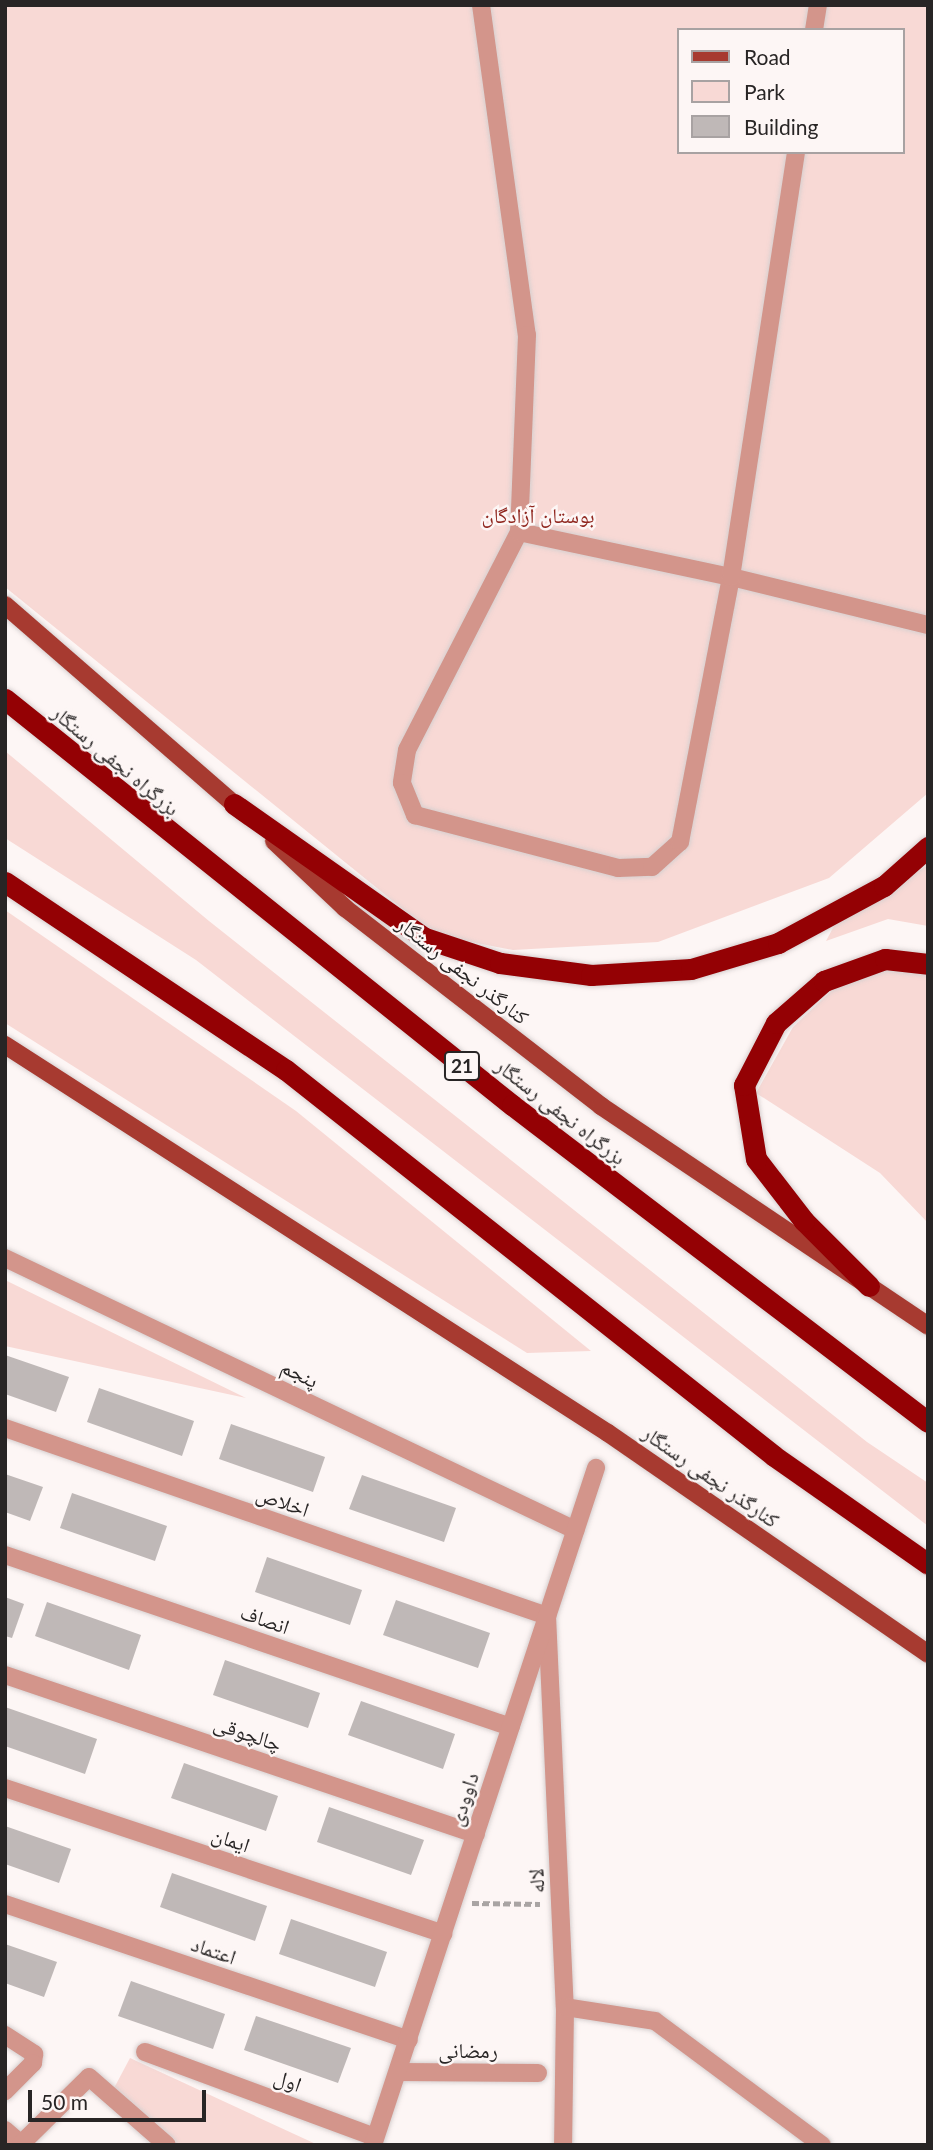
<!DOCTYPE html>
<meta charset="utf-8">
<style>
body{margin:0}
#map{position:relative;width:933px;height:2150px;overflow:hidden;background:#fdf6f5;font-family:Lato,"Noto Naskh Arabic",sans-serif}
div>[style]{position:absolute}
.green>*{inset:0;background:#f8d9d5}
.building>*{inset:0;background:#bfb8b7}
.path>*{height:4.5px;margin-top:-2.25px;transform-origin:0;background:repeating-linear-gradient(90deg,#a9a4a3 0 7px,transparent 0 10.5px)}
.roads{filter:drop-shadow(0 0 2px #d7d0d0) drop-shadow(0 0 2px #d7d0d0)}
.minor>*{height:18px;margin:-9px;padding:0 9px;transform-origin:9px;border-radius:9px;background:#d3958b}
.major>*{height:18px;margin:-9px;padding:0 9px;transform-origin:9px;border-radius:9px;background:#a73a30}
.highway>*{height:21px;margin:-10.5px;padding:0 10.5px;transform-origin:10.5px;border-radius:10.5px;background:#940104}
span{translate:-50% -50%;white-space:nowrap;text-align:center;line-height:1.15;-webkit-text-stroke:5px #fdf6f5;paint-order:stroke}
.shield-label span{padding:2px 5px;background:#fdf6f5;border:2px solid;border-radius:5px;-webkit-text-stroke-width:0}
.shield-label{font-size:19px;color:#282525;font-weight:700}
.park-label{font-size:21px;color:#90271f}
.street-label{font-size:21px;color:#282525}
.frame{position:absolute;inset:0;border:7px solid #282525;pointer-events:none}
.legend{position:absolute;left:677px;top:28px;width:228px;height:126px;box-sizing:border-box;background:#fdf6f5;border:2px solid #a8a2a2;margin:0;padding:9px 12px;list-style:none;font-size:21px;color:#282525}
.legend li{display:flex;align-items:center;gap:14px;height:35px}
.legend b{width:35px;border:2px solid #a8a2a2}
.scale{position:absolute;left:28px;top:2090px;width:178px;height:32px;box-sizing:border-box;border:4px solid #282525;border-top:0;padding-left:9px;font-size:21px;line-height:24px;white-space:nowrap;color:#282525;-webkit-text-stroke:5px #fdf6f5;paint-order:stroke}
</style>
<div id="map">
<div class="green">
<div style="clip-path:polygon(evenodd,5px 5px,928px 5px,928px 793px,829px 878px,658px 942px,513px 950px,435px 935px,5px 587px,5px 5px,679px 30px,903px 30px,903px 152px,679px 152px,679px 30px)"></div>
<div style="clip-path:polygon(5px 751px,209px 921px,867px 1442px,928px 1483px,928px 1526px,196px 960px,5px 838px)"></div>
<div style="clip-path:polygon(928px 865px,928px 926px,888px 919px,826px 941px,834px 926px)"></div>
<div style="clip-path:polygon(5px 910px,296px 1111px,591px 1351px,527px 1353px,5px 1023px)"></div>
<div style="clip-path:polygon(902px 966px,928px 973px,928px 1223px,880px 1173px,756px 1093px,793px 1027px,839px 984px)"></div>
<div style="clip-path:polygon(5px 1280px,246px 1398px,5px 1346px)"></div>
<div style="clip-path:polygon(130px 2058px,318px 2145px,176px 2145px,113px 2090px)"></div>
</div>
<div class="building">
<div style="clip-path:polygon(5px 1355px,69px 1377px,56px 1412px,5px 1394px)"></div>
<div style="clip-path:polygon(99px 1388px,194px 1421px,182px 1456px,87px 1422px)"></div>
<div style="clip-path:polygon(231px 1424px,325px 1457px,313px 1492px,219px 1459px)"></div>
<div style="clip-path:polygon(5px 1474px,43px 1487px,30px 1521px,5px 1512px)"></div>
<div style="clip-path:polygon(362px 1475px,456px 1508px,444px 1542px,349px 1509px)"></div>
<div style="clip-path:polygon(72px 1493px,167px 1526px,155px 1561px,60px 1528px)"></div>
<div style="clip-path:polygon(267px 1557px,362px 1590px,350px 1625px,255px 1592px)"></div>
<div style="clip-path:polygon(5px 1597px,24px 1604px,12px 1638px,5px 1636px)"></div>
<div style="clip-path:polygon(396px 1600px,490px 1633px,478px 1668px,383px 1635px)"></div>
<div style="clip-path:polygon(47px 1602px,141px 1635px,129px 1670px,35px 1636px)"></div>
<div style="clip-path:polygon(225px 1660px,320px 1693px,308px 1728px,213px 1695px)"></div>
<div style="clip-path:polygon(361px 1701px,455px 1734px,443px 1769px,348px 1735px)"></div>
<div style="clip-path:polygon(5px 1707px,97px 1739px,85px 1774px,5px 1746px)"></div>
<div style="clip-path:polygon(184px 1763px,278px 1796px,266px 1831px,171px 1798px)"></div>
<div style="clip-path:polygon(329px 1807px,424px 1840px,411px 1875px,317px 1842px)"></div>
<div style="clip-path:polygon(5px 1826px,71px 1849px,59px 1883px,5px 1864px)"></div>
<div style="clip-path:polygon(172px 1873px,267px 1906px,255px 1941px,160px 1907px)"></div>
<div style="clip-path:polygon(291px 1919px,387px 1952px,375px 1987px,279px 1954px)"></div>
<div style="clip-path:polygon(5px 1944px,57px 1962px,44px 1997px,5px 1983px)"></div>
<div style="clip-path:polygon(131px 1981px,225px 2014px,213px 2049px,118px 2016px)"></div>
<div style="clip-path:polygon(256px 2016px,351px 2048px,338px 2083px,244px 2050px)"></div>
</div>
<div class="path">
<div style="left:472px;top:1903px;width:68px;rotate:0.8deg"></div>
</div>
<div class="roads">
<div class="minor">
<div style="left:481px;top:5px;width:333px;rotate:82.1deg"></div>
<div style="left:527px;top:335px;width:197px;rotate:92.3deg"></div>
<div style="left:519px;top:532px;width:245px;rotate:117.2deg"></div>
<div style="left:407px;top:750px;width:33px;rotate:99deg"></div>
<div style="left:402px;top:783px;width:35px;rotate:68deg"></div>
<div style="left:415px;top:815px;width:210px;rotate:14.6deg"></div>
<div style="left:618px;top:868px;width:34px;rotate:-2deg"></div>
<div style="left:652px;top:867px;width:38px;rotate:-42deg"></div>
<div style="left:680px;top:842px;width:270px;rotate:-79.1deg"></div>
<div style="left:731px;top:577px;width:203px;rotate:13.7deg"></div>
<div style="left:814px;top:30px;width:25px;rotate:-81deg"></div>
<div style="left:519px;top:532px;width:217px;rotate:12deg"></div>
<div style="left:731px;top:577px;width:430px;rotate:-81.3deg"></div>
<div style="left:5px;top:1258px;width:632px;rotate:25.51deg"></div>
<div style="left:5px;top:1428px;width:574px;rotate:19.13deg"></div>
<div style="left:547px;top:1616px;width:391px;rotate:87.4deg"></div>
<div style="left:565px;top:2007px;width:138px;rotate:90.8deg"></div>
<div style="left:5px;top:1555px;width:534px;rotate:18.77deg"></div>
<div style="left:5px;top:1675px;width:497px;rotate:18.7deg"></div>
<div style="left:5px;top:1788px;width:462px;rotate:18.4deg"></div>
<div style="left:5px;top:1904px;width:426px;rotate:18.6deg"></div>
<div style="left:565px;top:2007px;width:91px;rotate:8.8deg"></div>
<div style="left:655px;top:2021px;width:208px;rotate:36.6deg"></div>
<div style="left:5px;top:2035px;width:35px;rotate:33deg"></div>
<div style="left:34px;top:2054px;width:9px;rotate:96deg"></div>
<div style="left:33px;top:2063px;width:40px;rotate:135deg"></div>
<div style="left:145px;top:2052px;width:245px;rotate:20.3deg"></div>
<div style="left:398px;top:2072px;width:140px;rotate:0.4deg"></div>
<div style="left:5px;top:2130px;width:23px;rotate:41deg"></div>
<div style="left:21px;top:2144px;width:95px;rotate:-44.6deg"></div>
<div style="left:89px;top:2077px;width:103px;rotate:41.1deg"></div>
<div style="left:373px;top:2145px;width:713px;rotate:-71.77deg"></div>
</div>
<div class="major">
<div style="left:5px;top:605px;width:315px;rotate:41deg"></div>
<div style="left:274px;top:841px;width:98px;rotate:43.3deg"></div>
<div style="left:345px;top:908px;width:324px;rotate:37.7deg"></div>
<div style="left:601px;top:1106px;width:394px;rotate:33.9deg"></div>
<div style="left:5px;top:1045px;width:717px;rotate:32.76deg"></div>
<div style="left:608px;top:1433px;width:389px;rotate:34.6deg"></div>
</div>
<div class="highway">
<div style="left:5px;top:699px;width:650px;rotate:38.69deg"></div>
<div style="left:512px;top:1105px;width:523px;rotate:37.31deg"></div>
<div style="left:234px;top:804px;width:233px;rotate:35.1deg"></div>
<div style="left:425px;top:938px;width:79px;rotate:18.4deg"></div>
<div style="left:500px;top:963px;width:92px;rotate:7.5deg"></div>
<div style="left:591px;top:975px;width:100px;rotate:-3.4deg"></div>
<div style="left:691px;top:969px;width:91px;rotate:-16.6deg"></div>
<div style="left:778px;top:943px;width:120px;rotate:-28.3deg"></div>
<div style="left:884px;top:886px;width:59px;rotate:-41.6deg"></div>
<div style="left:5px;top:882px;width:338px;rotate:33.8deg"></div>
<div style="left:286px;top:1070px;width:622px;rotate:38.34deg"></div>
<div style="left:774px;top:1456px;width:188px;rotate:35deg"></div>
<div style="left:869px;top:1286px;width:92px;rotate:-135deg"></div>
<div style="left:804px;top:1221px;width:78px;rotate:-127.7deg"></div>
<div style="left:756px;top:1159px;width:75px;rotate:-99.2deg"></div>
<div style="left:744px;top:1085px;width:70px;rotate:-62.7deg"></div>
<div style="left:776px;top:1023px;width:64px;rotate:-41.2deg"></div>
<div style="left:824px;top:981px;width:65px;rotate:-19.8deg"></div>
<div style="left:885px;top:959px;width:43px;rotate:6.6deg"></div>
</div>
</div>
<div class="shield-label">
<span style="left:462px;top:1066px">21</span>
</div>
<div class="park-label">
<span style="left:538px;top:515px">بوستان آزادگان</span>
</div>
<div class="street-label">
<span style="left:116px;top:760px;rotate:40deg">بزرگراه نجفی رستگار</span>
<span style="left:463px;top:970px;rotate:38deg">کنارگذر نجفی رستگار</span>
<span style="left:561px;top:1111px;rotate:38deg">بزرگراه نجفی رستگار</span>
<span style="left:300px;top:1373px;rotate:26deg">پنجم</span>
<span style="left:711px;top:1476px;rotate:35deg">کنارگذر نجفی رستگار</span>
<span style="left:283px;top:1501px;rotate:19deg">اخلاص</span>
<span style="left:265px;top:1619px;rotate:19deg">انصاف</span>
<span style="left:248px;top:1733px;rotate:19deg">چالچوقی</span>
<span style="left:463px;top:1799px;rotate:-72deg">داوودی</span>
<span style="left:231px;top:1839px;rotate:19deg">ایمان</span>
<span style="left:536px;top:1881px;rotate:-93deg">لاله</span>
<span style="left:214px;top:1950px;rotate:19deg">اعتماد</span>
<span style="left:468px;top:2050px">رمضانی</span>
<span style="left:288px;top:2080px;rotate:20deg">اول</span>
</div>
<div class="frame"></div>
<ul class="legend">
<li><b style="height:9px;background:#a73a30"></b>Road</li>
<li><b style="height:19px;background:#f8d9d5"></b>Park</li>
<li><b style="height:19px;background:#bfb8b7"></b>Building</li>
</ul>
<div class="scale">50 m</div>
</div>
